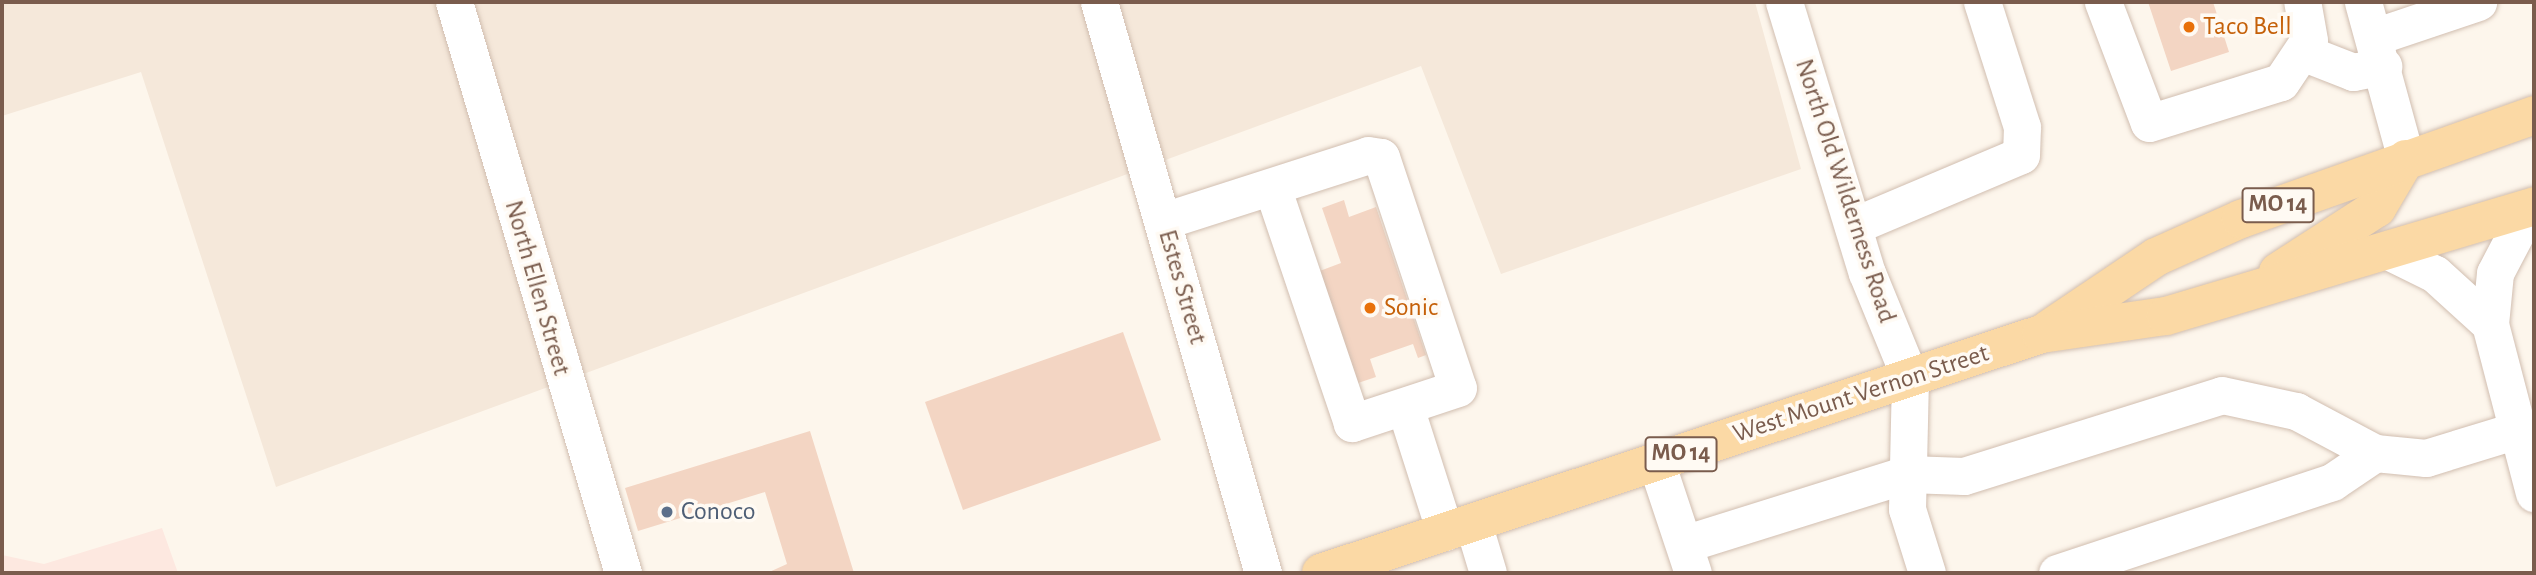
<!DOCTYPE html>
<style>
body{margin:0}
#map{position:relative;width:2536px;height:575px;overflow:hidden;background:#fdf6ec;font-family:"Alegreya Sans",sans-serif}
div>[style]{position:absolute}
.residential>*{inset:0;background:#f5e8da}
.commercial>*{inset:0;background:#fde8e0}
.building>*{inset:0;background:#f3d5c3}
.roads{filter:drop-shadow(0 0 2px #d1beb0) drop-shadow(0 0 2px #d1beb0)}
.minor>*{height:37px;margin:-18.5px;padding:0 18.5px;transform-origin:18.5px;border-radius:18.5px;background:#fff}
.major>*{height:38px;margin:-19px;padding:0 19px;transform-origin:19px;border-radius:19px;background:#fbd9a5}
.dots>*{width:19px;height:19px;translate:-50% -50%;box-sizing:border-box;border:4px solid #fffaf3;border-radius:50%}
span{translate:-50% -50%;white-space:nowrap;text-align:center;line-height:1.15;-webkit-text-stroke:7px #fffaf3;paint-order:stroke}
.shield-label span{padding:2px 5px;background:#fffaf3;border:2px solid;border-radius:5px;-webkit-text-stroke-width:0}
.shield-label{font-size:24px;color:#7a5c4d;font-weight:700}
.food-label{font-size:26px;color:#c56008}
.left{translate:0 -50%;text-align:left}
.street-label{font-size:26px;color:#7a5c4d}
.service-label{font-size:26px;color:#4e5e75}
.frame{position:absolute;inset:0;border:4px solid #7a5c4d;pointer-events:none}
</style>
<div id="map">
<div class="residential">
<div style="clip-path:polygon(2px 2px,1755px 2px,1801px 169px,1501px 274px,1421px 66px,276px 487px,141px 72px,2px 116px)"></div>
</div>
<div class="commercial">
<div style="clip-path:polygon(162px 528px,178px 573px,2px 573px,2px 555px,44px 564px)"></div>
</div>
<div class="building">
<div style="clip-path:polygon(2148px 2px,2213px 2px,2229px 52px,2171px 71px)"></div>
<div style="clip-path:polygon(1344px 200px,1349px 217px,1376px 207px,1426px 355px,1418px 358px,1413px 344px,1370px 359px,1376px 377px,1355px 384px,1317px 272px,1341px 263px,1322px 208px)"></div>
<div style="clip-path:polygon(1123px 332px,1161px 440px,963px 510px,925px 402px)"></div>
<div style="clip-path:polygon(810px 431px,854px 573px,767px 573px,787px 564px,765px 492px,638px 531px,625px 488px)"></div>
</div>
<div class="roads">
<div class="minor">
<div style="left:454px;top:2px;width:595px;rotate:73.51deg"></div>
<div style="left:1099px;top:2px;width:594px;rotate:73.98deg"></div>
<div style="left:1784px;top:2px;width:283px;rotate:73deg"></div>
<div style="left:1867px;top:273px;width:113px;rotate:67.7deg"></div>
<div style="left:1910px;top:378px;width:131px;rotate:91.3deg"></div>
<div style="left:1907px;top:509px;width:67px;rotate:72.6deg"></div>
<div style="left:2103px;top:2px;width:129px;rotate:69.2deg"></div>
<div style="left:2149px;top:123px;width:138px;rotate:-17.3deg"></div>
<div style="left:2281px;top:82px;width:50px;rotate:-56.3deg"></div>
<div style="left:2309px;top:40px;width:39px;rotate:-100deg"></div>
<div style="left:2363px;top:2px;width:163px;rotate:74.7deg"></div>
<div style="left:2374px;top:37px;width:110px;rotate:-18.6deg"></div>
<div style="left:2302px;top:52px;width:55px;rotate:21.4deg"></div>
<div style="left:2353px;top:72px;width:31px;rotate:-11deg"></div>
<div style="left:1163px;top:221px;width:215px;rotate:-17.8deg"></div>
<div style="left:1368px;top:155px;width:13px;rotate:9deg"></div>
<div style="left:1381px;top:157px;width:243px;rotate:71.6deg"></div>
<div style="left:1458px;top:388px;width:112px;rotate:161.7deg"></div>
<div style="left:1352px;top:423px;width:249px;rotate:-108.7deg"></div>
<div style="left:1853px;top:226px;width:182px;rotate:-22.9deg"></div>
<div style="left:2021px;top:155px;width:28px;rotate:-88deg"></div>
<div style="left:2022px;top:127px;width:131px;rotate:-107.7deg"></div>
<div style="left:2388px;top:251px;width:52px;rotate:26.1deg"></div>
<div style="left:2435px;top:274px;width:74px;rotate:42.3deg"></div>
<div style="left:2490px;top:324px;width:51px;rotate:-84.4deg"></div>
<div style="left:2495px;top:273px;width:73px;rotate:-62.4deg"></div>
<div style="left:2490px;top:324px;width:175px;rotate:75.4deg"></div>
<div style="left:1406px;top:410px;width:128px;rotate:72.3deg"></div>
<div style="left:1656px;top:462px;width:117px;rotate:71.6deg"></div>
<div style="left:1473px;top:523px;width:52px;rotate:73.3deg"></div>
<div style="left:1684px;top:544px;width:235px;rotate:-17.4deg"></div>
<div style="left:1908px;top:474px;width:56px;rotate:2deg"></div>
<div style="left:1964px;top:476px;width:270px;rotate:-17.4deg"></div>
<div style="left:2222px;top:395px;width:76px;rotate:12.2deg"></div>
<div style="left:2296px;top:411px;width:89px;rotate:28deg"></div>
<div style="left:2375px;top:453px;width:51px;rotate:5.6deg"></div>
<div style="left:2426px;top:458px;width:95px;rotate:-17.1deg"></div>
<div style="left:2057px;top:573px;width:290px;rotate:-18.3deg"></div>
<div style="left:2332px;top:482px;width:52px;rotate:-34deg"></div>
</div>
<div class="major">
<div style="left:2278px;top:272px;width:118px;rotate:-32.9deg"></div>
<div style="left:2377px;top:208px;width:57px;rotate:-59.4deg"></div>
<div style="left:2049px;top:329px;width:129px;rotate:-33.9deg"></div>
<div style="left:2156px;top:257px;width:93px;rotate:-24.1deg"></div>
<div style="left:2241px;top:219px;width:311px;rotate:-19.5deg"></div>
<div style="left:1321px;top:573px;width:759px;rotate:-18.36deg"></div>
<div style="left:2041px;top:334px;width:126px;rotate:-8.2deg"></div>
<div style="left:2166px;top:316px;width:384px;rotate:-16.6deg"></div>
</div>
</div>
<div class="dots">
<div style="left:2189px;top:27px;background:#e8710a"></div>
<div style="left:1370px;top:308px;background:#e8710a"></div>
<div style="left:667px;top:512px;background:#5c6f8a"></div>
</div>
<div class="shield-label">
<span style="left:2278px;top:205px">MO 14</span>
<span style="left:1681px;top:454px">MO 14</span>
</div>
<div class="food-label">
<span class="left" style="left:2203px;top:27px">Taco Bell</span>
<span class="left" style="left:1384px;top:308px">Sonic</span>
</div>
<div class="street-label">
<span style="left:1845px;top:191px;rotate:72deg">North Old Wilderness Road</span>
<span style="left:1182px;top:287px;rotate:74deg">Estes Street</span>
<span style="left:537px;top:288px;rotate:74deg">North Ellen Street</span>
<span style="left:1861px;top:394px;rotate:-18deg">West Mount Vernon Street</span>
</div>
<div class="service-label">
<span class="left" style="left:681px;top:512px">Conoco</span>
</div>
<div class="frame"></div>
</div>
